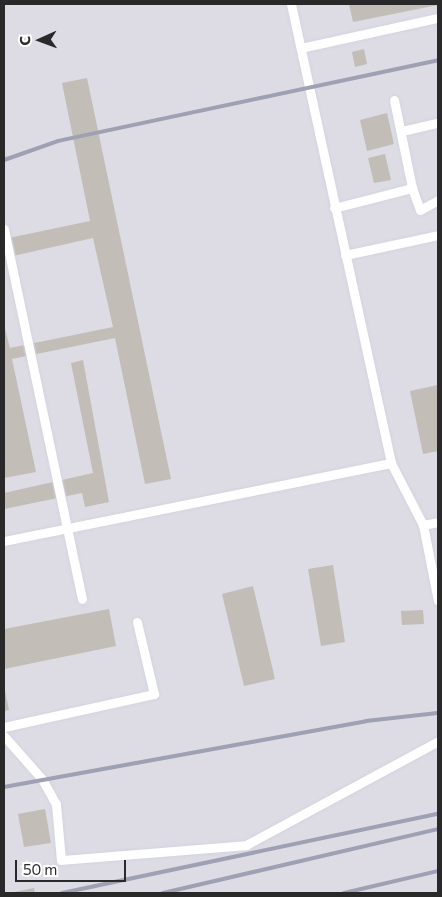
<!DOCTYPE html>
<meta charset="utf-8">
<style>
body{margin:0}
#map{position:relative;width:442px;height:897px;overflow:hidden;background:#ebe3db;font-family:Commissioner,sans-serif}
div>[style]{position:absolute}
.industrial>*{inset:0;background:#dddbe3}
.building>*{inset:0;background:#c3bdb7}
.roads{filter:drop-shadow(0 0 1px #d0d4e1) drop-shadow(0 0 1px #d0d4e1)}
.service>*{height:9px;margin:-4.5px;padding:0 4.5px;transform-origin:4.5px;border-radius:4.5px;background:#fff}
.rail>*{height:4px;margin:-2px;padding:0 2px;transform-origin:2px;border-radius:2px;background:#9ea1b3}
span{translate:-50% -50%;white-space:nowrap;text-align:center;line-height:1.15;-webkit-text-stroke:4.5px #fff;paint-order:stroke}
.frame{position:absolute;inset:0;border:5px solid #292929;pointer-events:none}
.north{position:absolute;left:15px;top:15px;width:50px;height:50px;-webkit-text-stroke:4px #fff;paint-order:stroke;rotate:268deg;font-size:14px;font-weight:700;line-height:20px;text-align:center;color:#292929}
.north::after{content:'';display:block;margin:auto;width:18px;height:22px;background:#292929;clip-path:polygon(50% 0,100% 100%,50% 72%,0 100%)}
.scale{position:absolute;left:15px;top:860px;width:111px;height:22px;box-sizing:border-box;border:2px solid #292929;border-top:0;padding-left:6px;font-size:15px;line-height:18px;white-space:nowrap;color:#292929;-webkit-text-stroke:4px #fff;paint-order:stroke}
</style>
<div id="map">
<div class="industrial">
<div style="clip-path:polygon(4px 4px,438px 4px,438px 893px,4px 893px)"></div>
</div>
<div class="building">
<div style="clip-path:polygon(349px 4px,438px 4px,438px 5px,353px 22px)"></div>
<div style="clip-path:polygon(364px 49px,367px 64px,355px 67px,352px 52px)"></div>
<div style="clip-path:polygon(87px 78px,171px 479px,145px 484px,115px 338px,12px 359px,36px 472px,4px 478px,4px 325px,10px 348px,113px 327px,93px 238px,4px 258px,4px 239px,90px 221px,62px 83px)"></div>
<div style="clip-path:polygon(387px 113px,394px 144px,367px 151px,360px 120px)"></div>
<div style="clip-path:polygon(385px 154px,391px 180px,374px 183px,368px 158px)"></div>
<div style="clip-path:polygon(83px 360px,109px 502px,85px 507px,82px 493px,4px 509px,4px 493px,93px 473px,71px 363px)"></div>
<div style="clip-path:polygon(438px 385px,438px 451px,423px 454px,410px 391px)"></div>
<div style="clip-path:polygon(333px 565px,345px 642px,321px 646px,308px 569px)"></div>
<div style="clip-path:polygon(253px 586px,275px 679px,244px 686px,222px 594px)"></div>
<div style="clip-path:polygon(109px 609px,116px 646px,4px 669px,4px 629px)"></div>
<div style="clip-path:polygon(423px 610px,424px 624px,402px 625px,401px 611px)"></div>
<div style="clip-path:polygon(4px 686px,9px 710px,4px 711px)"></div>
<div style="clip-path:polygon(45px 809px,51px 843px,24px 847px,18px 814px)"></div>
<div style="clip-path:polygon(34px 888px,35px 893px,14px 893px,14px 892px)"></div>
</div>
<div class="roads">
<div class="service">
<div style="left:291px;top:4px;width:470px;rotate:77.7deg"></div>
<div style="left:391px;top:463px;width:70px;rotate:62.7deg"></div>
<div style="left:423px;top:525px;width:77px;rotate:78.8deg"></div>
<div style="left:301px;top:48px;width:140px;rotate:-12.4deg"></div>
<div style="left:394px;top:100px;width:90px;rotate:78.4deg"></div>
<div style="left:412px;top:188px;width:23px;rotate:70deg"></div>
<div style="left:420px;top:210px;width:21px;rotate:-29deg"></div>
<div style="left:402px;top:131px;width:37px;rotate:-13deg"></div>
<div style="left:334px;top:208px;width:81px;rotate:-14.4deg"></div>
<div style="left:4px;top:229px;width:378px;rotate:78.1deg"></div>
<div style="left:345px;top:255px;width:95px;rotate:-12.1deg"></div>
<div style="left:423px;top:525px;width:15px;rotate:-11deg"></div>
<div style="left:4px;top:541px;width:395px;rotate:-11.4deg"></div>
<div style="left:4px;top:727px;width:154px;rotate:-12.4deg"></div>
<div style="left:154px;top:694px;width:74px;rotate:-103.3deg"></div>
<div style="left:4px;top:736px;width:57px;rotate:48.5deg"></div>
<div style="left:42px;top:779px;width:29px;rotate:61deg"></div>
<div style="left:56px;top:804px;width:56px;rotate:84.9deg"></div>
<div style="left:61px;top:860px;width:186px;rotate:-4.6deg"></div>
<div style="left:246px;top:845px;width:218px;rotate:-28.4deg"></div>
</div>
</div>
<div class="rail">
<div style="left:4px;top:160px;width:57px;rotate:-19.4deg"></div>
<div style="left:58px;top:141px;width:389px;rotate:-12deg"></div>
<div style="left:4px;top:787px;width:368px;rotate:-10.3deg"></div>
<div style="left:366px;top:721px;width:72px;rotate:-6.3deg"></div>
<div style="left:62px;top:893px;width:384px;rotate:-11.9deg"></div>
<div style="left:163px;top:893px;width:282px;rotate:-13.1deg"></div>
<div style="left:344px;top:893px;width:97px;rotate:-13.2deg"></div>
</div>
<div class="frame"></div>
<div class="north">С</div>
<div class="scale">50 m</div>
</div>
